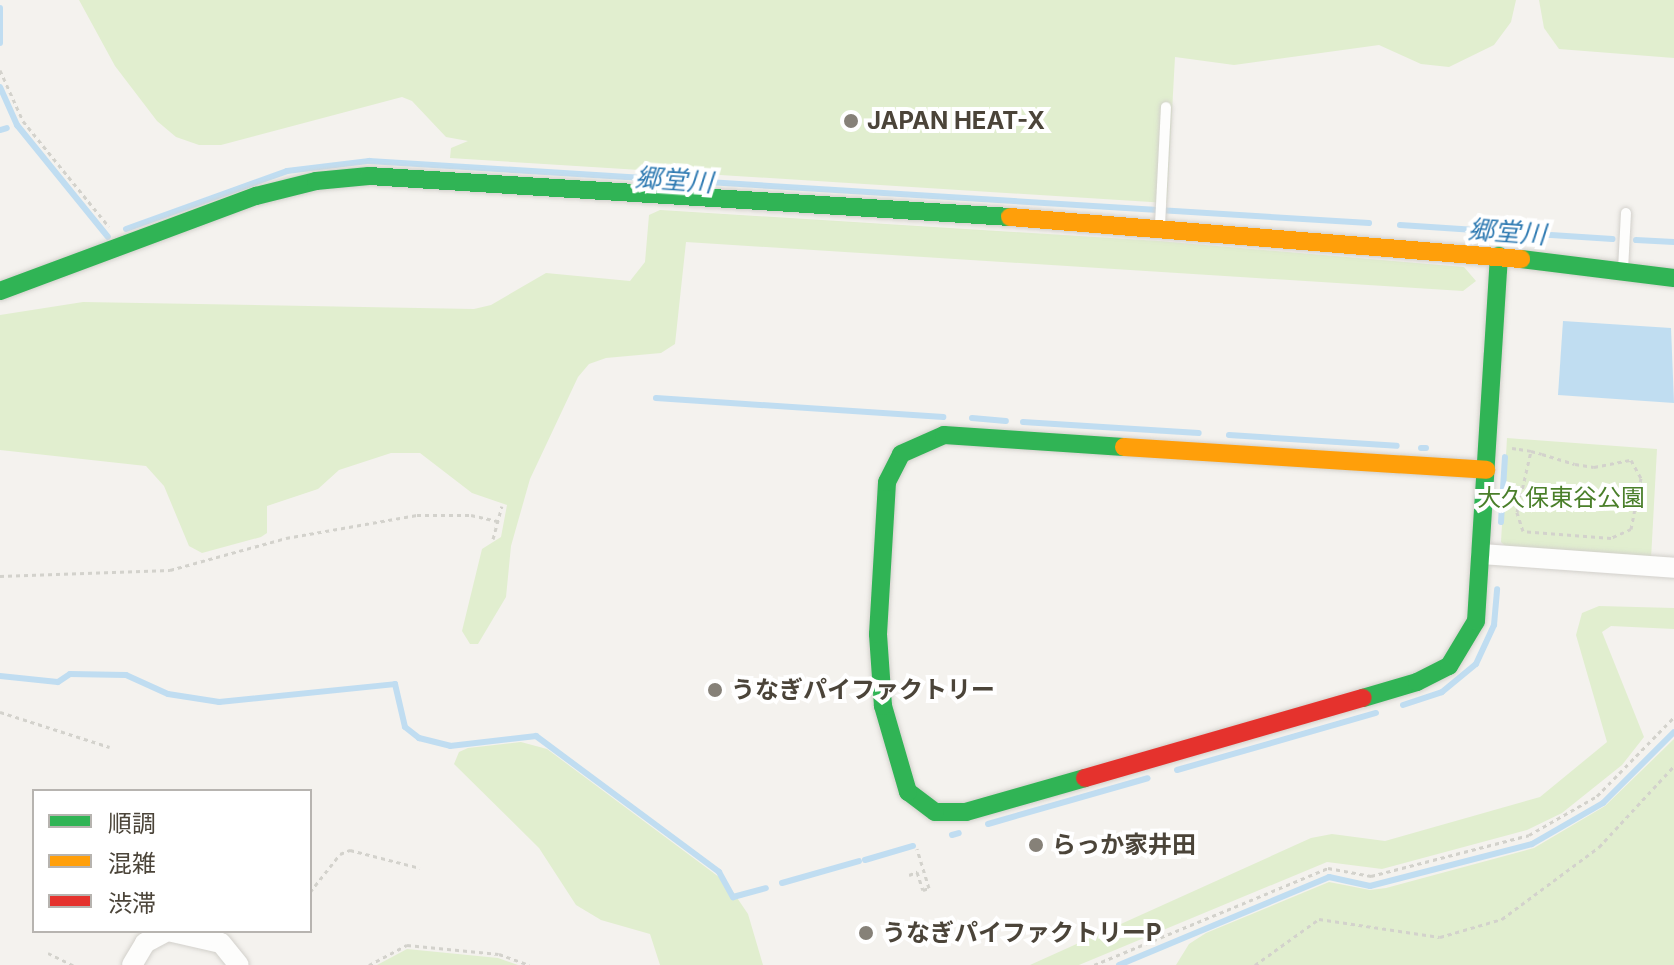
<!DOCTYPE html>
<meta charset="utf-8">
<style>
body{margin:0}
#map{position:relative;width:1674px;height:965px;overflow:hidden;background:#f4f2ee;font-family:Inter,"Noto Sans JP",sans-serif}
div>[style]{position:absolute}
.green>*{inset:0;background:#e1eecf}
.water>*{inset:0;background:#c0ddf1}
.stream>*{height:6px;margin:-3px;padding:0 3px;transform-origin:3px;border-radius:3px;background:#c0ddf1}
.path>*{height:3px;margin-top:-1.5px;transform-origin:0;background:repeating-linear-gradient(90deg,#d3d2cc 0 4px,transparent 0 8px)}
.roads{filter:drop-shadow(0 0 2px #d2d0cb) drop-shadow(0 0 2px #d2d0cb)}
.lane>*{height:10px;margin:-5px;padding:0 5px;transform-origin:5px;border-radius:5px;background:#fdfdfc}
.street>*{height:20px;margin:-10px;padding:0 10px;transform-origin:10px;border-radius:10px;background:#fdfdfc}
.fast>*{height:18px;margin:-9px;padding:0 9px;transform-origin:9px;border-radius:9px;background:#30b455}
.slow>*{height:18px;margin:-9px;padding:0 9px;transform-origin:9px;border-radius:9px;background:#ff9f0a}
.jam>*{height:18px;margin:-9px;padding:0 9px;transform-origin:9px;border-radius:9px;background:#e5322d}
.dots>*{width:22px;height:22px;translate:-50% -50%;box-sizing:border-box;border:4px solid #fff;border-radius:50%}
span{translate:-50% -50%;white-space:nowrap;text-align:center;line-height:1.15;-webkit-text-stroke:8px #fff;paint-order:stroke}
.poi-label{font-size:24px;color:#4b4439;font-weight:700}
.left{translate:0 -50%;text-align:left}
.park-label{font-size:24px;color:#4a7f2a}
.water-label{font-size:26px;color:#2e7ab2;font-style:italic}
.legend{position:absolute;left:32px;top:789px;width:280px;height:144px;box-sizing:border-box;background:#fff;border:2px solid #b7b4b0;margin:0;padding:10px 14px;list-style:none;font-size:24px;color:#4b4439}
.legend li{display:flex;align-items:center;gap:16px;height:40px}
.legend b{width:40px;border:2px solid #b7b4b0}
</style>
<div id="map">
<div class="green">
<div style="clip-path:polygon(79px 0,1516px 0,1511px 22px,1494px 45px,1449px 67px,1421px 64px,1379px 45px,1234px 65px,1175px 57px,1167px 203px,450px 158px,451px 148px,468px 141px,446px 137px,412px 101px,402px 97px,221px 145px,199px 145px,176px 137px,157px 121px,115px 66px)"></div>
<div style="clip-path:polygon(1539px 0,1674px 0,1674px 58px,1559px 49px,1544px 28px)"></div>
<div style="clip-path:polygon(660px 210px,1159px 241px,1464px 267px,1476px 281px,1463px 291px,686px 242px,675px 344px,661px 353px,606px 358px,589px 364px,578px 377px,530px 479px,511px 546px,506px 597px,478px 644px,470px 644px,462px 631px,482px 549px,501px 537px,507px 505px,472px 493px,420px 453px,391px 453px,339px 470px,318px 489px,267px 506px,267px 533px,261px 537px,202px 553px,189px 546px,164px 486px,146px 466px,0 450px,0 315px,83px 302px,474px 309px,491px 305px,546px 273px,630px 281px,645px 262px,649px 215px)"></div>
<div style="clip-path:polygon(1507px 438px,1657px 449px,1651px 559px,1508px 549px,1501px 542px)"></div>
<div style="clip-path:polygon(1599px 606px,1674px 608px,1674px 629px,1611px 626px,1602px 632px,1644px 737px,1622px 765px,1562px 813px,1527px 830px,1382px 869px,1327px 862px,1079px 965px,1030px 965px,1311px 838px,1332px 834px,1385px 841px,1540px 797px,1607px 742px,1576px 635px,1582px 613px)"></div>
<div style="clip-path:polygon(1674px 739px,1674px 965px,1176px 965px,1189px 944px,1206px 933px,1329px 882px,1370px 890px,1386px 888px,1534px 848px,1605px 806px)"></div>
<div style="clip-path:polygon(521px 742px,547px 749px,727px 883px,748px 914px,763px 965px,660px 965px,650px 934px,601px 920px,576px 905px,539px 848px,454px 764px,459px 752px,468px 748px)"></div>
<div style="clip-path:polygon(407px 949px,498px 958px,518px 965px,377px 965px)"></div>
</div>
<div class="water">
<div style="clip-path:polygon(1563px 321px,1671px 328px,1674px 403px,1558px 395px)"></div>
</div>
<div class="stream">
<div style="left:0;top:8px;width:35px;rotate:90deg"></div>
<div style="left:0;top:87px;width:42px;rotate:65.9deg"></div>
<div style="left:17px;top:125px;width:144px;rotate:50.9deg"></div>
<div style="left:0;top:130px;width:7px;rotate:-16deg"></div>
<div style="left:1400px;top:225px;width:213px;rotate:3.8deg"></div>
<div style="left:126px;top:229px;width:171px;rotate:-19.8deg"></div>
<div style="left:287px;top:171px;width:83px;rotate:-7deg"></div>
<div style="left:369px;top:161px;width:1002px;rotate:3.55deg"></div>
<div style="left:1636px;top:240px;width:38px;rotate:3deg"></div>
<div style="left:656px;top:398px;width:288px;rotate:3.8deg"></div>
<div style="left:972px;top:418px;width:34px;rotate:5deg"></div>
<div style="left:1023px;top:422px;width:176px;rotate:3.6deg"></div>
<div style="left:1229px;top:435px;width:168px;rotate:3.7deg"></div>
<div style="left:1421px;top:448px;width:5px"></div>
<div style="left:1501px;top:522px;width:65px;rotate:-86.5deg"></div>
<div style="left:0;top:676px;width:58px;rotate:5.9deg"></div>
<div style="left:58px;top:682px;width:14px;rotate:-34deg"></div>
<div style="left:70px;top:674px;width:56px;rotate:1deg"></div>
<div style="left:126px;top:675px;width:46px;rotate:24.3deg"></div>
<div style="left:168px;top:694px;width:52px;rotate:8.9deg"></div>
<div style="left:219px;top:702px;width:177px;rotate:-5.8deg"></div>
<div style="left:395px;top:684px;width:44px;rotate:76.9deg"></div>
<div style="left:405px;top:727px;width:18px;rotate:38deg"></div>
<div style="left:419px;top:738px;width:32px;rotate:14deg"></div>
<div style="left:450px;top:746px;width:87px;rotate:-6.6deg"></div>
<div style="left:536px;top:736px;width:228px;rotate:36.6deg"></div>
<div style="left:719px;top:872px;width:29px;rotate:61deg"></div>
<div style="left:733px;top:897px;width:34px;rotate:-15deg"></div>
<div style="left:1403px;top:705px;width:41px;rotate:-18.4deg"></div>
<div style="left:1442px;top:692px;width:44px;rotate:-39.5deg"></div>
<div style="left:1476px;top:664px;width:43px;rotate:-65.2deg"></div>
<div style="left:1494px;top:625px;width:36px;rotate:-85deg"></div>
<div style="left:1177px;top:770px;width:207px;rotate:-16deg"></div>
<div style="left:988px;top:824px;width:166px;rotate:-16deg"></div>
<div style="left:952px;top:835px;width:7px;rotate:-16deg"></div>
<div style="left:865px;top:860px;width:50px;rotate:-16.3deg"></div>
<div style="left:782px;top:883px;width:80px;rotate:-15.9deg"></div>
<div style="left:1119px;top:965px;width:228px;rotate:-22.7deg"></div>
<div style="left:1329px;top:877px;width:42px;rotate:12.4deg"></div>
<div style="left:1370px;top:886px;width:167px;rotate:-14.5deg"></div>
<div style="left:1532px;top:844px;width:82px;rotate:-30deg"></div>
<div style="left:1603px;top:803px;width:100px;rotate:-45deg"></div>
</div>
<div class="path">
<div style="left:0;top:70px;width:56px;rotate:65.7deg"></div>
<div style="left:23px;top:121px;width:136px;rotate:50.9deg"></div>
<div style="left:1512px;top:448px;width:7px;rotate:8deg"></div>
<div style="left:1519px;top:449px;width:12px;rotate:9deg"></div>
<div style="left:1531px;top:451px;width:11px;rotate:15deg"></div>
<div style="left:1542px;top:454px;width:34px;rotate:17deg"></div>
<div style="left:1575px;top:464px;width:19px;rotate:9deg"></div>
<div style="left:1594px;top:467px;width:38px;rotate:-11deg"></div>
<div style="left:1631px;top:460px;width:21px;rotate:61deg"></div>
<div style="left:1641px;top:478px;width:52px;rotate:101.1deg"></div>
<div style="left:1631px;top:529px;width:22px;rotate:156deg"></div>
<div style="left:1611px;top:538px;width:88px;rotate:-175.5deg"></div>
<div style="left:1523px;top:531px;width:20px;rotate:-108deg"></div>
<div style="left:1517px;top:512px;width:63px;rotate:-77.1deg"></div>
<div style="left:493px;top:539px;width:34px;rotate:-75deg"></div>
<div style="left:0;top:576px;width:170px;rotate:-2deg"></div>
<div style="left:170px;top:570px;width:120px;rotate:-15.4deg"></div>
<div style="left:286px;top:538px;width:133px;rotate:-10deg"></div>
<div style="left:417px;top:515px;width:54px"></div>
<div style="left:471px;top:515px;width:28px;rotate:13deg"></div>
<div style="left:0;top:712px;width:115px;rotate:17.7deg"></div>
<div style="left:909px;top:875px;width:9px;rotate:-21deg"></div>
<div style="left:917px;top:872px;width:19px;rotate:72deg"></div>
<div style="left:923px;top:890px;width:6px;rotate:-18deg"></div>
<div style="left:929px;top:888px;width:41px;rotate:-107.1deg"></div>
<div style="left:310px;top:892px;width:48px;rotate:-51.7deg"></div>
<div style="left:340px;top:854px;width:11px;rotate:-22deg"></div>
<div style="left:350px;top:850px;width:72px;rotate:14.4deg"></div>
<div style="left:48px;top:953px;width:28px;rotate:26deg"></div>
<div style="left:369px;top:965px;width:43px;rotate:-27.8deg"></div>
<div style="left:407px;top:945px;width:92px;rotate:5.6deg"></div>
<div style="left:499px;top:954px;width:32px;rotate:20deg"></div>
<div style="left:1094px;top:965px;width:253px;rotate:-22.5deg"></div>
<div style="left:1328px;top:868px;width:44px;rotate:10.5deg"></div>
<div style="left:1371px;top:876px;width:163px;rotate:-14.5deg"></div>
<div style="left:1529px;top:835px;width:78px;rotate:-29.8deg"></div>
<div style="left:1597px;top:796px;width:110px;rotate:-45.7deg"></div>
<div style="left:1255px;top:965px;width:79px;rotate:-35.7deg"></div>
<div style="left:1319px;top:919px;width:122px;rotate:8.5deg"></div>
<div style="left:1440px;top:937px;width:65px;rotate:-16.2deg"></div>
<div style="left:1502px;top:919px;width:121px;rotate:-36.6deg"></div>
<div style="left:1599px;top:847px;width:110px;rotate:-47.2deg"></div>
</div>
<div class="roads">
<div class="lane">
<div style="left:1160px;top:225px;width:118px;rotate:-87.1deg"></div>
<div style="left:1623px;top:270px;width:57px;rotate:-87deg"></div>
</div>
<div class="street">
<div style="left:1481px;top:554px;width:194px;rotate:4.1deg"></div>
<div style="left:132px;top:965px;width:26px;rotate:-59deg"></div>
<div style="left:145px;top:943px;width:26px;rotate:-28deg"></div>
<div style="left:168px;top:931px;width:54px;rotate:12.8deg"></div>
<div style="left:221px;top:943px;width:28px;rotate:51deg"></div>
</div>
<div class="fast">
<div style="left:1521px;top:259px;width:154px;rotate:7.1deg"></div>
<div style="left:0;top:291px;width:273px;rotate:-20.4deg"></div>
<div style="left:256px;top:196px;width:62px;rotate:-14deg"></div>
<div style="left:316px;top:181px;width:53px;rotate:-5.4deg"></div>
<div style="left:369px;top:176px;width:642px;rotate:3.66deg"></div>
<div style="left:1363px;top:698px;width:56px;rotate:-16.5deg"></div>
<div style="left:1417px;top:682px;width:36px;rotate:-27deg"></div>
<div style="left:1449px;top:666px;width:52px;rotate:-59deg"></div>
<div style="left:1476px;top:621px;width:366px;rotate:-86.4deg"></div>
<div style="left:1085px;top:778px;width:124px;rotate:164.1deg"></div>
<div style="left:966px;top:812px;width:31px;rotate:180deg"></div>
<div style="left:935px;top:812px;width:34px;rotate:-143deg"></div>
<div style="left:908px;top:792px;width:90px;rotate:-106.2deg"></div>
<div style="left:883px;top:706px;width:72px;rotate:-94deg"></div>
<div style="left:878px;top:634px;width:152px;rotate:-86.6deg"></div>
<div style="left:887px;top:482px;width:31px;rotate:-63deg"></div>
<div style="left:901px;top:454px;width:47px;rotate:-23.8deg"></div>
<div style="left:944px;top:435px;width:180px;rotate:3.8deg"></div>
</div>
<div class="slow">
<div style="left:1010px;top:217px;width:513px;rotate:4.7deg"></div>
<div style="left:1124px;top:447px;width:363px;rotate:3.6deg"></div>
</div>
<div class="jam">
<div style="left:1085px;top:778px;width:289px;rotate:-16.1deg"></div>
</div>
</div>
<div class="dots">
<div style="left:851px;top:121px;background:#868178"></div>
<div style="left:715px;top:690px;background:#868178"></div>
<div style="left:1036px;top:845px;background:#868178"></div>
<div style="left:866px;top:933px;background:#868178"></div>
</div>
<div class="poi-label">
<span class="left" style="left:867px;top:121px">JAPAN HEAT-X</span>
<span class="left" style="left:731px;top:690px">うなぎパイファクトリー</span>
<span class="left" style="left:1052px;top:845px">らっか家井田</span>
<span class="left" style="left:882px;top:933px">うなぎパイファクトリーP</span>
</div>
<div class="park-label">
<span style="left:1561px;top:498px">大久保東谷公園</span>
</div>
<div class="water-label">
<span style="left:674px;top:180px;rotate:4deg">郷堂川</span>
<span style="left:1507px;top:232px;rotate:4deg">郷堂川</span>
</div>
<ul class="legend">
<li><b style="height:10px;background:#30b455"></b>順調</li>
<li><b style="height:10px;background:#ff9f0a"></b>混雑</li>
<li><b style="height:10px;background:#e5322d"></b>渋滞</li>
</ul>
</div>
